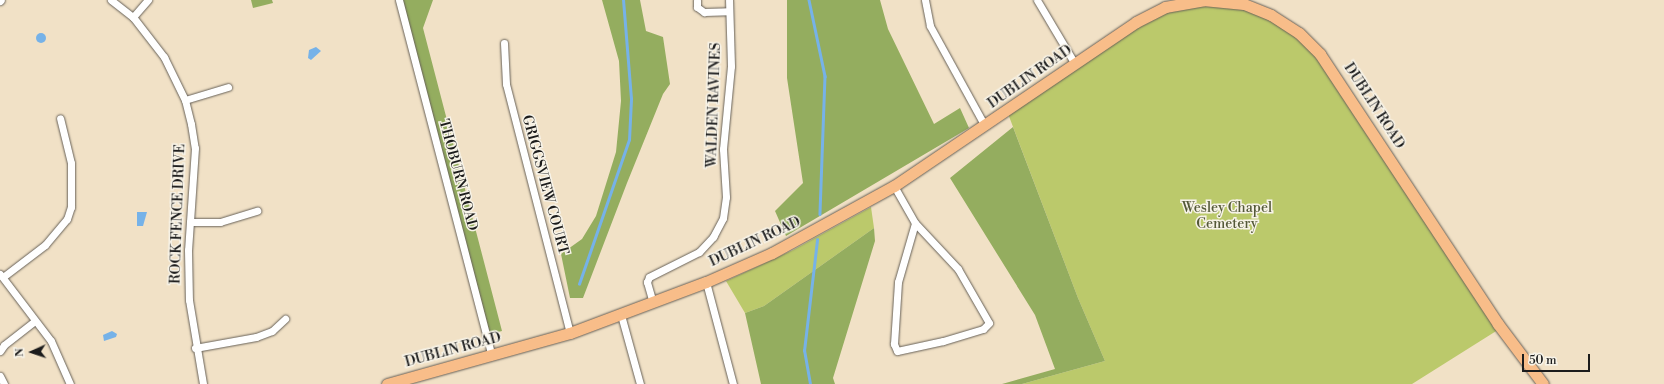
<!DOCTYPE html>
<style>
body{margin:0}
#map{position:relative;width:1664px;height:384px;overflow:hidden;background:#f1e1c6;font-family:"Libre Bodoni",serif}
div>[style]{position:absolute}
.green>*{inset:0;background:#bbc96b}
.forest>*{inset:0;background:#94ad5f}
.water>*{inset:0;background:#76b2e8}
.round{border-radius:50%}
.stream>*{height:2.5px;margin:-1.25px;padding:0 1.25px;transform-origin:1.25px;border-radius:1.25px;background:#76b2e8}
.roads{filter:drop-shadow(0 0 1px #676158) drop-shadow(0 0 1px #676158)}
.street>*{height:7px;margin:-3.5px;padding:0 3.5px;transform-origin:3.5px;border-radius:3.5px;background:#fff}
.primary>*{height:11px;margin:-5.5px;padding:0 5.5px;transform-origin:5.5px;border-radius:5.5px;background:#f8bd89}
span{translate:-50% -50%;white-space:nowrap;text-align:center;line-height:1.15;-webkit-text-stroke:3px #f7f3e8;paint-order:stroke}
.street-label{font-size:14px;color:#1c1c1c}
.park-label{font-size:14px;color:#545938}
.north{position:absolute;left:12px;top:332px;width:40px;height:40px;-webkit-text-stroke:3px #f7f3e8;paint-order:stroke;rotate:267deg;font-size:11px;font-weight:700;line-height:16px;text-align:center;color:#1c1c1c}
.north::after{content:'';display:block;margin:auto;width:14px;height:18px;background:#1c1c1c;clip-path:polygon(50% 0,100% 100%,50% 72%,0 100%)}
.scale{position:absolute;left:1522px;top:354px;width:68px;height:18px;box-sizing:border-box;border:2px solid #1c1c1c;border-top:0;padding-left:5px;font-size:12px;line-height:14px;white-space:nowrap;color:#1c1c1c;-webkit-text-stroke:3px #f7f3e8;paint-order:stroke}
</style>
<div id="map">
<div class="green">
<div style="clip-path:polygon(1191px 1px,1244px 4px,1308px 41px,1501px 328px,1412px 384px,1022px 384px,1105px 361px,1078px 298px,1007px 111px,1136px 22px)"></div>
<div style="clip-path:polygon(871px 207px,874px 228px,764px 306px,745px 313px,726px 281px,793px 250px)"></div>
</div>
<div class="forest">
<div style="clip-path:polygon(251px 0,272px 0,273px 3px,253px 8px)"></div>
<div style="clip-path:polygon(401px 0,433px 0,423px 28px,502px 331px,490px 334px)"></div>
<div style="clip-path:polygon(602px 0,640px 0,646px 31px,663px 37px,670px 84px,663px 94px,627px 183px,583px 298px,570px 298px,561px 254px,582px 239px,596px 216px,616px 152px,621px 101px,619px 61px)"></div>
<div style="clip-path:polygon(787px 0,880px 0,888px 29px,934px 124px,960px 108px,969px 128px,786px 236px,775px 211px,803px 183px,787px 78px)"></div>
<div style="clip-path:polygon(1013px 127px,1078px 298px,1105px 361px,1022px 384px,1002px 384px,1055px 369px,1035px 315px,950px 178px)"></div>
<div style="clip-path:polygon(874px 228px,875px 241px,833px 378px,835px 384px,761px 384px,745px 313px,764px 306px)"></div>
</div>
<div class="water">
<div class="round" style="left:36px;top:33px;width:10px;height:10px"></div>
<div style="clip-path:polygon(316px 47px,321px 51px,311px 60px,308px 58px,309px 50px)"></div>
<div style="clip-path:polygon(137px 212px,147px 212px,143px 226px,137px 226px)"></div>
<div style="clip-path:polygon(112px 331px,117px 334px,116px 337px,104px 341px,103px 335px)"></div>
</div>
<div class="stream">
<div style="left:809px;top:0;width:78px;rotate:78.1deg"></div>
<div style="left:825px;top:76px;width:138px;rotate:92.1deg"></div>
<div style="left:579px;top:284px;width:152px;rotate:-70.9deg"></div>
<div style="left:629px;top:140px;width:41px;rotate:-87.2deg"></div>
<div style="left:631px;top:99px;width:99px;rotate:-94.6deg"></div>
<div style="left:810px;top:384px;width:34px;rotate:-100deg"></div>
<div style="left:804px;top:351px;width:112px;rotate:-83.3deg"></div>
</div>
<div class="roads">
<div class="street">
<div style="left:111px;top:0;width:28px;rotate:38deg"></div>
<div style="left:133px;top:17px;width:51px;rotate:52.2deg"></div>
<div style="left:164px;top:57px;width:48px;rotate:64deg"></div>
<div style="left:185px;top:100px;width:25px;rotate:76deg"></div>
<div style="left:191px;top:124px;width:24px;rotate:81deg"></div>
<div style="left:195px;top:148px;width:102px;rotate:93.9deg"></div>
<div style="left:188px;top:250px;width:50px;rotate:88.9deg"></div>
<div style="left:189px;top:300px;width:85px;rotate:80.5deg"></div>
<div style="left:399px;top:0;width:368px;rotate:75.4deg"></div>
<div style="left:697px;top:0;width:7px;rotate:90deg"></div>
<div style="left:697px;top:7px;width:9px;rotate:36deg"></div>
<div style="left:704px;top:12px;width:25px;rotate:-2deg"></div>
<div style="left:925px;top:0;width:26px;rotate:79deg"></div>
<div style="left:930px;top:26px;width:114px;rotate:61.2deg"></div>
<div style="left:1037px;top:0;width:74px;rotate:59.3deg"></div>
<div style="left:0;top:1px;width:1px;rotate:-45deg"></div>
<div style="left:133px;top:17px;width:23px;rotate:-49deg"></div>
<div style="left:504px;top:43px;width:41px;rotate:87.2deg"></div>
<div style="left:506px;top:84px;width:257px;rotate:75.6deg"></div>
<div style="left:185px;top:100px;width:45px;rotate:-16.8deg"></div>
<div style="left:894px;top:186px;width:43px;rotate:60.4deg"></div>
<div style="left:915px;top:223px;width:63px;rotate:46.9deg"></div>
<div style="left:958px;top:269px;width:62px;rotate:60.1deg"></div>
<div style="left:989px;top:323px;width:8px;rotate:135deg"></div>
<div style="left:983px;top:329px;width:42px;rotate:163.3deg"></div>
<div style="left:943px;top:341px;width:47px;rotate:167.7deg"></div>
<div style="left:897px;top:351px;width:8px;rotate:-113deg"></div>
<div style="left:894px;top:344px;width:62px;rotate:-86.3deg"></div>
<div style="left:898px;top:282px;width:61px;rotate:-73.9deg"></div>
<div style="left:190px;top:222px;width:30px"></div>
<div style="left:220px;top:222px;width:39px;rotate:-17deg"></div>
<div style="left:0;top:274px;width:84px;rotate:52.7deg"></div>
<div style="left:51px;top:341px;width:47px;rotate:66.2deg"></div>
<div style="left:3px;top:277px;width:53px;rotate:-37.3deg"></div>
<div style="left:45px;top:245px;width:34px;rotate:-50deg"></div>
<div style="left:67px;top:219px;width:13px;rotate:-72deg"></div>
<div style="left:71px;top:207px;width:44px;rotate:-90deg"></div>
<div style="left:71px;top:163px;width:46px;rotate:-103.7deg"></div>
<div style="left:706px;top:282px;width:106px;rotate:75.2deg"></div>
<div style="left:653px;top:303px;width:22px;rotate:-106deg"></div>
<div style="left:647px;top:282px;width:5px;rotate:-68deg"></div>
<div style="left:649px;top:277px;width:56px;rotate:-26.6deg"></div>
<div style="left:699px;top:252px;width:21px;rotate:-47deg"></div>
<div style="left:713px;top:237px;width:21px;rotate:-62deg"></div>
<div style="left:723px;top:218px;width:21px;rotate:-82deg"></div>
<div style="left:726px;top:197px;width:48px;rotate:-93.6deg"></div>
<div style="left:723px;top:149px;width:83px;rotate:-84.5deg"></div>
<div style="left:731px;top:66px;width:66px;rotate:-91.7deg"></div>
<div style="left:621px;top:315px;width:72px;rotate:74.6deg"></div>
<div style="left:195px;top:348px;width:62px;rotate:-10.2deg"></div>
<div style="left:256px;top:337px;width:17px;rotate:-21deg"></div>
<div style="left:272px;top:331px;width:18px;rotate:-43deg"></div>
<div style="left:0;top:351px;width:7px;rotate:-56deg"></div>
<div style="left:4px;top:345px;width:39px;rotate:-38deg"></div>
<div style="left:0;top:376px;width:9px;rotate:63deg"></div>
</div>
<div class="primary">
<div style="left:387px;top:384px;width:190px;rotate:-15.6deg"></div>
<div style="left:570px;top:333px;width:145px;rotate:-20.6deg"></div>
<div style="left:706px;top:282px;width:72px;rotate:-23.7deg"></div>
<div style="left:772px;top:253px;width:139px;rotate:-28.8deg"></div>
<div style="left:894px;top:186px;width:292px;rotate:-34.1deg"></div>
<div style="left:1136px;top:22px;width:33px;rotate:-27deg"></div>
<div style="left:1165px;top:7px;width:39px;rotate:-10deg"></div>
<div style="left:1203px;top:0;width:41px;rotate:5.6deg"></div>
<div style="left:1244px;top:4px;width:29px;rotate:22deg"></div>
<div style="left:1271px;top:15px;width:33px;rotate:33deg"></div>
<div style="left:1299px;top:33px;width:30px;rotate:45deg"></div>
<div style="left:1320px;top:54px;width:323px;rotate:56.6deg"></div>
<div style="left:1498px;top:324px;width:75px;rotate:53.1deg"></div>
</div>
</div>
<div class="street-label">
<span style="left:1030px;top:77px;rotate:-35deg">DUBLIN ROAD</span>
<span style="left:714px;top:105px;rotate:-88deg">WALDEN RAVINES</span>
<span style="left:1374px;top:106px;rotate:57deg">DUBLIN ROAD</span>
<span style="left:458px;top:175px;rotate:75deg">THOBURN ROAD</span>
<span style="left:545px;top:185px;rotate:75deg">GRIGGSVIEW COURT</span>
<span style="left:178px;top:214px;rotate:-88deg">ROCK FENCE DRIVE</span>
<span style="left:755px;top:242px;rotate:-25deg">DUBLIN ROAD</span>
<span style="left:453px;top:350px;rotate:-15deg">DUBLIN ROAD</span>
</div>
<div class="park-label">
<span style="left:1227px;top:216px">Wesley Chapel<br>Cemetery</span>
</div>
<div class="north">N</div>
<div class="scale">50 m</div>
</div>
